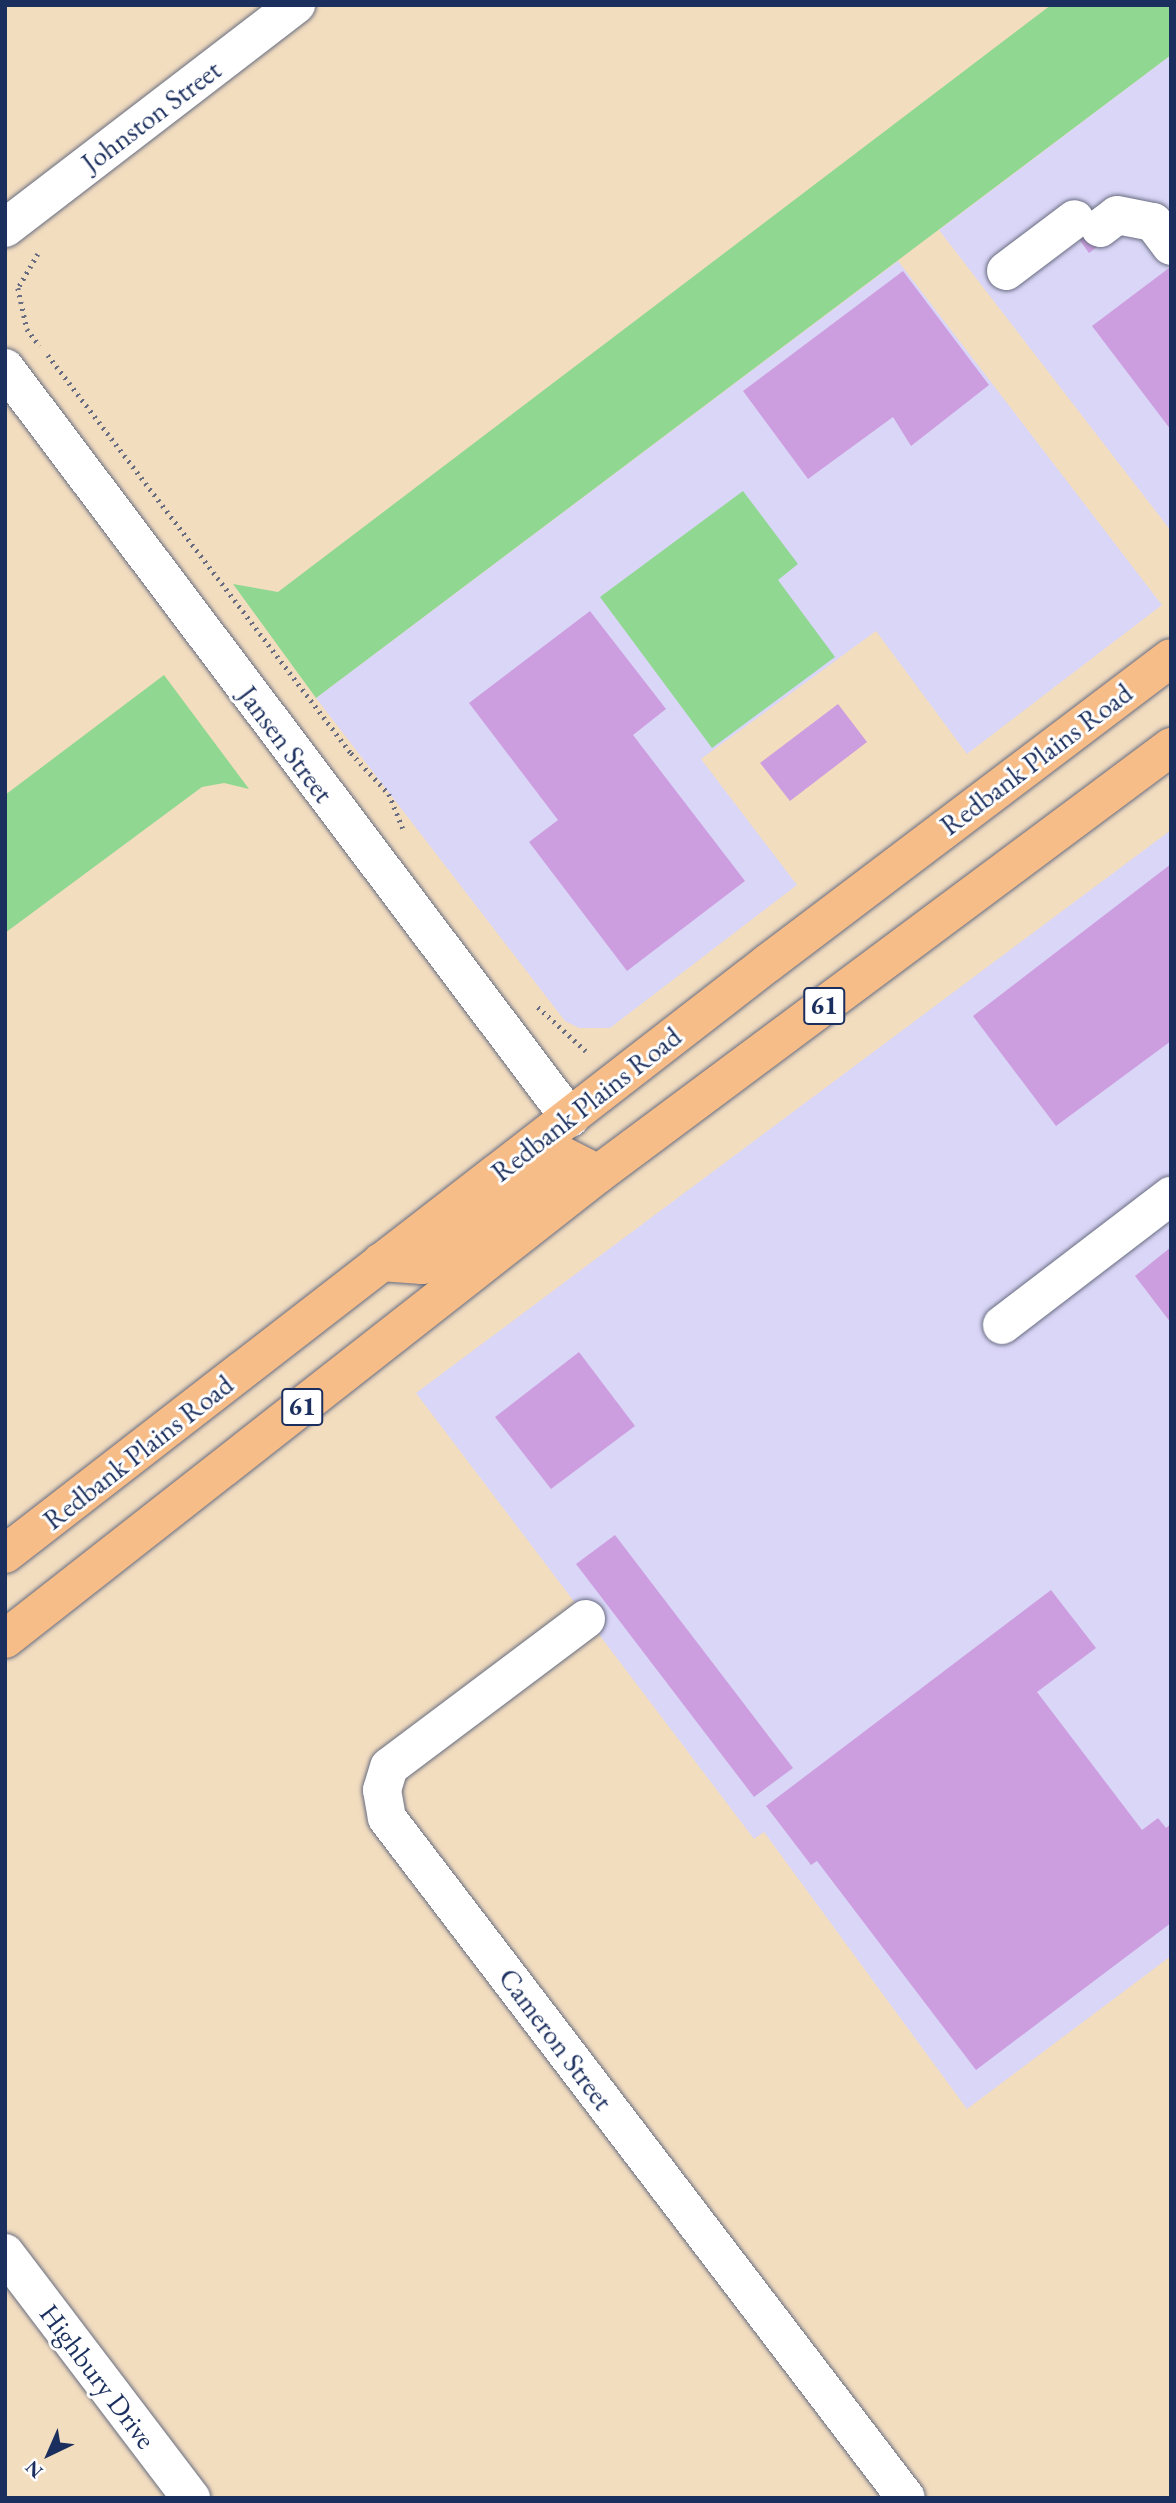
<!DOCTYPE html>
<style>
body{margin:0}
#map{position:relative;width:1176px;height:2503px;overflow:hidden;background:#f3ddbf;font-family:"EB Garamond",serif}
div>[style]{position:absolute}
.built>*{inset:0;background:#dad6f7}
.green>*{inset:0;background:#90d792}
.building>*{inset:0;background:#cd9edf}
.path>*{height:4.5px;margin-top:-2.25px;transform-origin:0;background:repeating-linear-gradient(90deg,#676c80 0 2px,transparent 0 7px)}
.roads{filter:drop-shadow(0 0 2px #676c80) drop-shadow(0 0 2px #676c80)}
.minor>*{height:38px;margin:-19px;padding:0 19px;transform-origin:19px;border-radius:19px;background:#fff}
.major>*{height:38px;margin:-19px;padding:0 19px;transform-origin:19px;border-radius:19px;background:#f7bd88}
span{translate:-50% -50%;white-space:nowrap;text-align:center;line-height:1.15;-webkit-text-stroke:6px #fff;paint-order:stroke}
.shield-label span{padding:2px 5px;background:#fff;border:2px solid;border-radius:5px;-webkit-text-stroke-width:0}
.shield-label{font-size:26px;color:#1b2f5e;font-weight:700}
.street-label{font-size:28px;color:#1b2f5e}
.frame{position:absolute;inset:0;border:7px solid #1b2f5e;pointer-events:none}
.north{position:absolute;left:14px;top:2419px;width:70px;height:70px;-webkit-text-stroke:5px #fff;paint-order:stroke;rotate:224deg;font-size:19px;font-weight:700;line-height:28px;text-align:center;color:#1b2f5e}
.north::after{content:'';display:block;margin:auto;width:24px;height:32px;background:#1b2f5e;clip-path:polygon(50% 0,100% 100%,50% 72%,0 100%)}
</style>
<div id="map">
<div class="built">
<div style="clip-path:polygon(1171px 55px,1171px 531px,939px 230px)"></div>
<div style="clip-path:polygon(898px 261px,1162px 605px,967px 754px,876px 631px,701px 759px,797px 885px,610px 1028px,579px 1028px,565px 1021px,316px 698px)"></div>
<div style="clip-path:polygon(1171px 830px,1171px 1956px,967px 2109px,764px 1832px,754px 1839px,416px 1393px)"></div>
</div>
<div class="green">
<div style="clip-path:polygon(1051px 5px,1171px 5px,1171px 55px,316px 698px,233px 584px,278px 592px)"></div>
<div style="clip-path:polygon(743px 491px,798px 564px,778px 580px,835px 657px,712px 748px,600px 597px)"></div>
<div style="clip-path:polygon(164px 675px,249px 789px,224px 783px,202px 787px,5px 933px,5px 795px)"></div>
</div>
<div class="building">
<div style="clip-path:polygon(1096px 224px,1108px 239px,1089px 253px,1078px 238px)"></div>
<div style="clip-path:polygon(1169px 268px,1171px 271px,1171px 430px,1092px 326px)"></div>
<div style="clip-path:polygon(903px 271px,989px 385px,911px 446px,893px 417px,808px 479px,743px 391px)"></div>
<div style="clip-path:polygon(590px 611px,666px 709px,633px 735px,745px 881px,627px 971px,529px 842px,558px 820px,469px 703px)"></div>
<div style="clip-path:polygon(838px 704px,867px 742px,790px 801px,760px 763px)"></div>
<div style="clip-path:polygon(1171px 864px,1171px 1041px,1056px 1126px,973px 1016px)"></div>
<div style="clip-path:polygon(1171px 1247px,1171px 1323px,1135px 1276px)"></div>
<div style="clip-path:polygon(579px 1352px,635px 1426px,551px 1489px,495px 1417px)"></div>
<div style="clip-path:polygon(615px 1535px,793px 1768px,754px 1797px,576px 1564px)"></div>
<div style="clip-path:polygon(1051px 1590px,1096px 1648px,1037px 1692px,1142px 1830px,1158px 1818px,1166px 1828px,1171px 1824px,1171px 1923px,976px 2070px,817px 1861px,811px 1865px,766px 1806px)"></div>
</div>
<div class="path">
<div style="left:38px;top:254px;width:39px;rotate:120deg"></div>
<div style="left:18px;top:288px;width:42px;rotate:77.6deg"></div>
<div style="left:27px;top:329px;width:21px;rotate:53deg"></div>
<div style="left:48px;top:355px;width:500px;rotate:52.72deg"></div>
<div style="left:351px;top:753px;width:56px;rotate:47.2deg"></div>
<div style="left:389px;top:794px;width:37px;rotate:68deg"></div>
<div style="left:538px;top:1007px;width:65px;rotate:42.5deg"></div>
</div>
<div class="roads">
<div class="minor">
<div style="left:5px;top:228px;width:367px;rotate:-37.5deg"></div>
<div style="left:1100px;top:228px;width:21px;rotate:-37deg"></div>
<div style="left:1117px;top:215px;width:37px;rotate:11deg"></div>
<div style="left:1153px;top:222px;width:30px;rotate:53deg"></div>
<div style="left:1006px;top:271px;width:86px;rotate:-37deg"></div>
<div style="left:5px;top:368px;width:939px;rotate:53.01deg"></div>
<div style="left:1002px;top:1325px;width:213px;rotate:-37.4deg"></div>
<div style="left:586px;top:1619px;width:246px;rotate:143.1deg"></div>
<div style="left:389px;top:1767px;width:24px;rotate:107deg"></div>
<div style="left:382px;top:1790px;width:28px;rotate:80deg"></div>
<div style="left:387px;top:1818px;width:855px;rotate:52.65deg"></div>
<div style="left:5px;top:2253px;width:308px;rotate:52.8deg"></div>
</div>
<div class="major">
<div style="left:381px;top:1262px;width:41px;rotate:4.2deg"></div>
<div style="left:422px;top:1265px;width:179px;rotate:-37.1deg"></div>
<div style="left:565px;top:1157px;width:37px;rotate:27deg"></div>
<div style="left:5px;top:1554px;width:965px;rotate:-37.76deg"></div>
<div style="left:768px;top:963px;width:505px;rotate:-37.12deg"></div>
<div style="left:5px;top:1639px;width:754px;rotate:-38.1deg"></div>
<div style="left:598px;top:1174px;width:715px;rotate:-36.69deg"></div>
</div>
</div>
<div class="shield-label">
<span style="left:824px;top:1006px">61</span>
<span style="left:302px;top:1407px">61</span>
</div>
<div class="street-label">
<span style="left:151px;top:116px;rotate:-37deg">Johnston Street</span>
<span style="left:286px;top:744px;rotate:53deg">Jansen Street</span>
<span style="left:1036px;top:759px;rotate:-37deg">Redbank Plains Road</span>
<span style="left:586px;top:1104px;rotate:-38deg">Redbank Plains Road</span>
<span style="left:138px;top:1452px;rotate:-38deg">Redbank Plains Road</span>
<span style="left:556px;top:2039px;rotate:53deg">Cameron Street</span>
<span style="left:98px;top:2376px;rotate:53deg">Highbury Drive</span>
</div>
<div class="frame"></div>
<div class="north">N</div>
</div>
